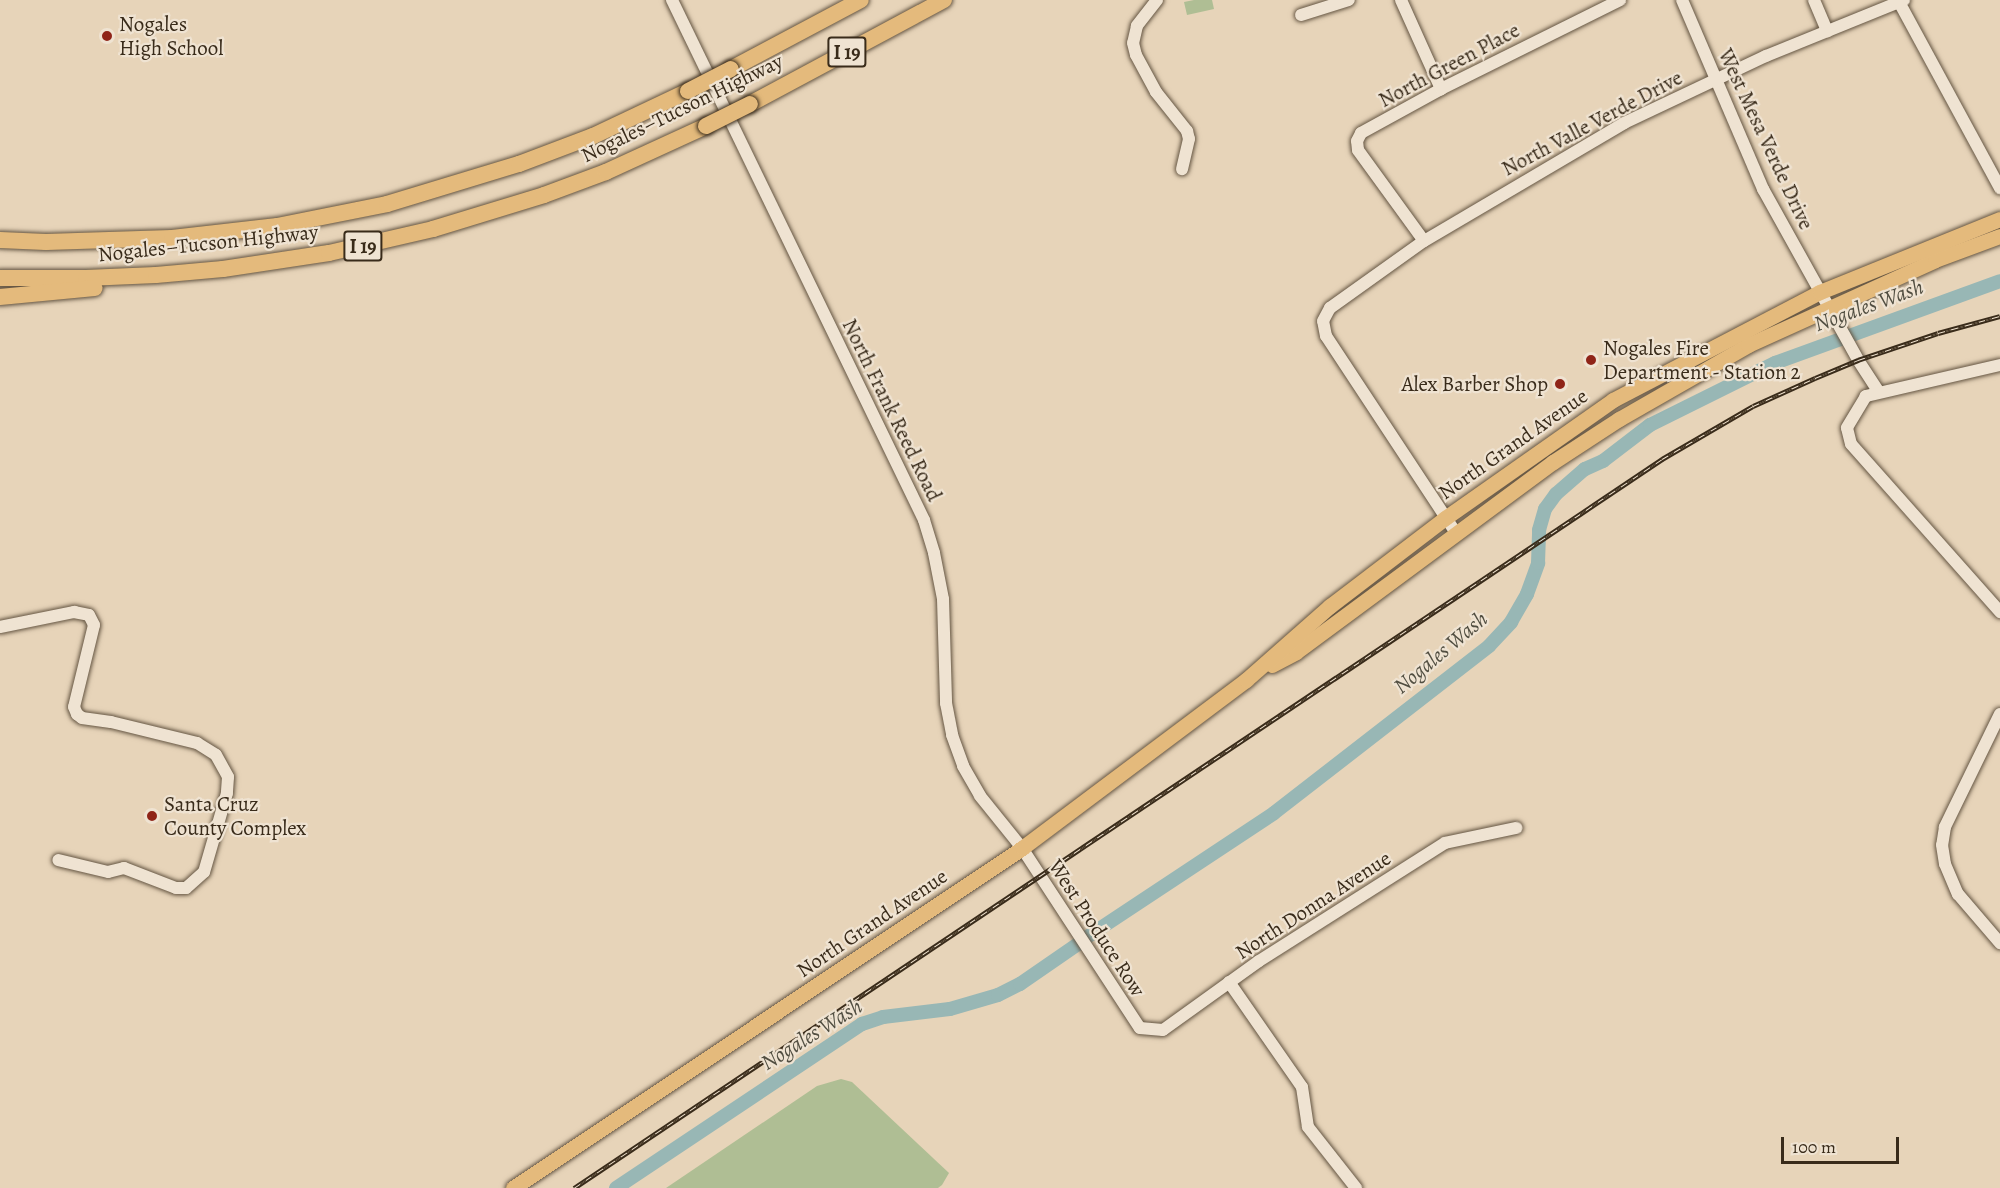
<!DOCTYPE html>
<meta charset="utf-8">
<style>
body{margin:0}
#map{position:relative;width:2000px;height:1188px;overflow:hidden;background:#e7d4b9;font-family:Alegreya,serif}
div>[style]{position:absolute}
.green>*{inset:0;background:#afbe94}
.river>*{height:14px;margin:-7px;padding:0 7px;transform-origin:7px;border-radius:7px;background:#98b7b5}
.roads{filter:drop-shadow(0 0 2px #645542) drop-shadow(0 0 2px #645542)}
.minor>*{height:12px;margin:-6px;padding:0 6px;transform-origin:6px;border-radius:6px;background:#efe3d2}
.major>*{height:15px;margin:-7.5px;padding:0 7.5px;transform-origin:7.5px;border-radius:7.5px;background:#e4ba7c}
.highway>*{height:16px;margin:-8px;padding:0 8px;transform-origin:8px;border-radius:8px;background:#e4ba7c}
.rail>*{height:4.5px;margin-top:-2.25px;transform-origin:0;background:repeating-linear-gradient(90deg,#efe3d2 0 7px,#392b1a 0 14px);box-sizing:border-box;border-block:2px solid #392b1a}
.bridges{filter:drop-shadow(0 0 2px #392b1a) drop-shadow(0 0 2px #392b1a)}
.highway-bridge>*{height:16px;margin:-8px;padding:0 8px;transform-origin:8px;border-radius:8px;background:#e4ba7c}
.dots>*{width:16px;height:16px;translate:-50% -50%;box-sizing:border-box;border:3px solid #efe3d2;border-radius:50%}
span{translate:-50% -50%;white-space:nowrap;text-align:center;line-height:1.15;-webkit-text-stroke:4.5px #efe3d2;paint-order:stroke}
.shield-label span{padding:2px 4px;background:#efe3d2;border:2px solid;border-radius:4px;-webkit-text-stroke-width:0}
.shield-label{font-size:20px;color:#392b1a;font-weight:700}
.poi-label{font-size:21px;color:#392b1a}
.left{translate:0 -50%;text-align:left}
.right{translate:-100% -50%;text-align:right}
.street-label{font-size:21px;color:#392b1a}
.water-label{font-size:22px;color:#514e41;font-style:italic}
.scale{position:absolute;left:1781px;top:1137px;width:118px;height:27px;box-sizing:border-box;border:3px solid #392b1a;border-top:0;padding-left:8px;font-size:18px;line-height:21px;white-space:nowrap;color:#392b1a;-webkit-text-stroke:4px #efe3d2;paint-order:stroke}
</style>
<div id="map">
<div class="green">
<div style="clip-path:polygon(1194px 0,1212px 0,1214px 9px,1187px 15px,1184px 2px)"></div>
<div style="clip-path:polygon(841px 1079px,852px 1082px,949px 1173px,942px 1185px,938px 1188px,666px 1188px,817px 1086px)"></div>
</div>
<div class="river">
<div style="left:1087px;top:937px;width:224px;rotate:-33.5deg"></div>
<div style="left:1274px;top:813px;width:272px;rotate:-37.8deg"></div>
<div style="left:1489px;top:646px;width:33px;rotate:-47deg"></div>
<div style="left:1511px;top:622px;width:32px;rotate:-60deg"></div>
<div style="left:1527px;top:594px;width:33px;rotate:-70deg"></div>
<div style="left:1538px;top:563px;width:33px;rotate:-88deg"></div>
<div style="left:1539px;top:530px;width:22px;rotate:-74deg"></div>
<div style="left:1545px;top:509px;width:19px;rotate:-54deg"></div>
<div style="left:1556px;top:494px;width:38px;rotate:-41deg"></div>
<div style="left:1585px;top:469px;width:20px;rotate:-24deg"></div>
<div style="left:1603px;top:461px;width:59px;rotate:-37.5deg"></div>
<div style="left:1650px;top:425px;width:140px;rotate:-26.4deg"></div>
<div style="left:1775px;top:363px;width:239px;rotate:-20deg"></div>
<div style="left:616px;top:1188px;width:296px;rotate:-33.7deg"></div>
<div style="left:862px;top:1024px;width:22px;rotate:-18deg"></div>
<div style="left:883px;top:1017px;width:67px;rotate:-6.8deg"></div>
<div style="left:950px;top:1009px;width:50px;rotate:-16.3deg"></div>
<div style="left:998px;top:995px;width:25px;rotate:-27deg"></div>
<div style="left:1020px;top:984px;width:70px;rotate:-34.6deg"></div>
</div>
<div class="roads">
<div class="minor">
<div style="left:672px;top:0;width:578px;rotate:64.14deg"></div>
<div style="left:924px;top:520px;width:34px;rotate:73deg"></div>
<div style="left:934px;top:553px;width:47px;rotate:78.9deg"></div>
<div style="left:943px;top:599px;width:104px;rotate:88.3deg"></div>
<div style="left:946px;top:703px;width:33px;rotate:79deg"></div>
<div style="left:952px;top:735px;width:33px;rotate:70deg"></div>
<div style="left:963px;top:766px;width:34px;rotate:60deg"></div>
<div style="left:980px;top:796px;width:67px;rotate:51.1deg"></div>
<div style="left:1022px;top:848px;width:215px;rotate:56.8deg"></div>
<div style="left:1140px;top:1028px;width:23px;rotate:5deg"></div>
<div style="left:1163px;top:1030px;width:118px;rotate:-35.7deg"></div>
<div style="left:1259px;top:961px;width:220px;rotate:-32.4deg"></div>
<div style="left:1445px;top:843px;width:73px;rotate:-11.9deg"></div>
<div style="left:1157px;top:0;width:33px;rotate:128deg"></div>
<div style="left:1137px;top:26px;width:17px;rotate:103deg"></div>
<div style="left:1133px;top:43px;width:12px;rotate:76deg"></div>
<div style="left:1136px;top:55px;width:42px;rotate:61.6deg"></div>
<div style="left:1156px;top:92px;width:50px;rotate:51.5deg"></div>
<div style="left:1187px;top:131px;width:8px;rotate:76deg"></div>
<div style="left:1189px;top:139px;width:31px;rotate:103deg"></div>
<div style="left:1401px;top:0;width:98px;rotate:65.8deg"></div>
<div style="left:1682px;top:0;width:206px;rotate:66.8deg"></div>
<div style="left:1763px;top:189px;width:196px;rotate:60.9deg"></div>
<div style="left:1858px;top:360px;width:38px;rotate:57deg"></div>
<div style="left:1814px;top:0;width:34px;rotate:67deg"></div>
<div style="left:1899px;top:2px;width:212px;rotate:61.5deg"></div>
<div style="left:1301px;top:15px;width:50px;rotate:-17.4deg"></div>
<div style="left:1424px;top:241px;width:112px;rotate:-126deg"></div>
<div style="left:1358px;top:150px;width:9px;rotate:-96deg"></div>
<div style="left:1357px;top:141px;width:9px;rotate:-63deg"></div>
<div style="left:1361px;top:133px;width:91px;rotate:-28.8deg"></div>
<div style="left:1441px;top:89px;width:200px;rotate:-26.4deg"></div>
<div style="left:2000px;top:365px;width:138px;rotate:167deg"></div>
<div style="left:1866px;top:396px;width:37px;rotate:121deg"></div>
<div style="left:1847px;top:428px;width:16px;rotate:76deg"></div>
<div style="left:1851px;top:444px;width:225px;rotate:48.4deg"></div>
<div style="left:1456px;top:533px;width:236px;rotate:-123.4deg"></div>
<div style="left:1326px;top:336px;width:15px;rotate:-101deg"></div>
<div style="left:1323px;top:321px;width:15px;rotate:-62deg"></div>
<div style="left:1330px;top:308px;width:115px;rotate:-35.5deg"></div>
<div style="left:1424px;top:241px;width:232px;rotate:-30.5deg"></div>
<div style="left:1624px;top:123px;width:157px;rotate:-25.3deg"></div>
<div style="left:1766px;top:56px;width:149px;rotate:-22.1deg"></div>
<div style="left:0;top:627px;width:76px;rotate:-11.5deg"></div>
<div style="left:74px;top:612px;width:15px;rotate:11deg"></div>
<div style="left:89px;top:615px;width:11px;rotate:63deg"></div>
<div style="left:94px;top:625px;width:84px;rotate:103.7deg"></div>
<div style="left:74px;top:707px;width:8px;rotate:67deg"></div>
<div style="left:77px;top:714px;width:6px;rotate:39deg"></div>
<div style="left:82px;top:718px;width:29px;rotate:8deg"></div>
<div style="left:111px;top:722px;width:89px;rotate:13.7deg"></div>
<div style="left:197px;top:743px;width:22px;rotate:32deg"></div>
<div style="left:216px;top:755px;width:25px;rotate:61deg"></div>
<div style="left:228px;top:777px;width:16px;rotate:94deg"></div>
<div style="left:227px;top:793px;width:82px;rotate:106.2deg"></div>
<div style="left:204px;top:872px;width:24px;rotate:138deg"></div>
<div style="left:186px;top:888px;width:10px;rotate:180deg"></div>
<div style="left:176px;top:888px;width:56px;rotate:-159deg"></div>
<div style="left:124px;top:868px;width:16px;rotate:166deg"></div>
<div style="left:108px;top:872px;width:51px;rotate:-166.5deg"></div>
<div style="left:2000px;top:714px;width:126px;rotate:116deg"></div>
<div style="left:1945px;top:827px;width:18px;rotate:99deg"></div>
<div style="left:1942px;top:845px;width:19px;rotate:81deg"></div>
<div style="left:1945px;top:864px;width:33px;rotate:67deg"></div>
<div style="left:1958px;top:894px;width:65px;rotate:49.4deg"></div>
<div style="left:1229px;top:982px;width:128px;rotate:55.2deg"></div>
<div style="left:1302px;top:1087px;width:40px;rotate:81.5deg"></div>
<div style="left:1308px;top:1127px;width:78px;rotate:51.8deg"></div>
</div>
<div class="major">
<div style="left:1272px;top:665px;width:27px;rotate:-28deg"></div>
<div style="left:1296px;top:652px;width:320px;rotate:-36.5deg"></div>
<div style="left:1553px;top:462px;width:79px;rotate:-33.1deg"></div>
<div style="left:1619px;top:419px;width:149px;rotate:-29.8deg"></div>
<div style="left:1748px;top:345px;width:205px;rotate:-24.4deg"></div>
<div style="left:1935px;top:260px;width:69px;rotate:-20.3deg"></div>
<div style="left:513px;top:1188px;width:612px;rotate:-33.74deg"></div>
<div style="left:1022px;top:848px;width:280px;rotate:-36.9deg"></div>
<div style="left:1246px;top:680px;width:112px;rotate:-41.4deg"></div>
<div style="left:1330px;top:606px;width:145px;rotate:-37.4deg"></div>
<div style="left:1445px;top:518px;width:205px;rotate:-35.1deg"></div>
<div style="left:1613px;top:400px;width:233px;rotate:-27.6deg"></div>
<div style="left:1820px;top:292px;width:194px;rotate:-22.1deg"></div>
</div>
<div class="highway">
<div style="left:731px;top:69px;width:147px;rotate:-28deg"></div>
<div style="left:750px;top:104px;width:220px;rotate:-28.2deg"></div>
<div style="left:0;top:240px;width:46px;rotate:2.5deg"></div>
<div style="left:46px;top:242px;width:126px;rotate:-1.8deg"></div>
<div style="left:172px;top:238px;width:106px;rotate:-6.5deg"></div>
<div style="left:277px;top:226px;width:112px;rotate:-11.3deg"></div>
<div style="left:387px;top:204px;width:138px;rotate:-16.9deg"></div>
<div style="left:519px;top:164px;width:79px;rotate:-20.7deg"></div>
<div style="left:593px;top:136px;width:105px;rotate:-25.3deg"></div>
<div style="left:0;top:278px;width:86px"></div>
<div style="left:86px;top:278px;width:70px;rotate:-2.5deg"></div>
<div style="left:156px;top:275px;width:67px;rotate:-5.1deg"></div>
<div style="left:223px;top:269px;width:107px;rotate:-8.6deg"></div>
<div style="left:329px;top:253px;width:107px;rotate:-13deg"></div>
<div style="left:433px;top:229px;width:116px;rotate:-17deg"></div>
<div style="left:544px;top:195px;width:66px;rotate:-20.4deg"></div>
<div style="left:606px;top:172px;width:110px;rotate:-24.7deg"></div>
<div style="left:0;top:297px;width:95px;rotate:-5.4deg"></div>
</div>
</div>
<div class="rail">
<div style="left:574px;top:1188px;width:1310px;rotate:-33.82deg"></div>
<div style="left:1662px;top:459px;width:105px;rotate:-30.2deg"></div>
<div style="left:1753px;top:406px;width:68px;rotate:-24.3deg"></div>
<div style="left:1815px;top:378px;width:47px;rotate:-22.7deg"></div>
<div style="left:1858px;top:360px;width:84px;rotate:-18.6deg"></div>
<div style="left:1938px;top:333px;width:64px;rotate:-15.3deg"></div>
</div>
<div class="bridges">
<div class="highway-bridge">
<div style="left:688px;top:91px;width:48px;rotate:-27.1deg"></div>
<div style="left:706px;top:126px;width:49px;rotate:-26.6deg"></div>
</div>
</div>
<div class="dots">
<div style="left:107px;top:36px;background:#8f2418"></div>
<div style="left:1591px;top:360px;background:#8f2418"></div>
<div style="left:1560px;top:384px;background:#8f2418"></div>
<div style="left:152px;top:816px;background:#8f2418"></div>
</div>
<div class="shield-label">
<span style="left:847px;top:52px">I 19</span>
<span style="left:363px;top:246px">I 19</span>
</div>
<div class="poi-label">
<span class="left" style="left:119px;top:36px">Nogales<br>High School</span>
<span class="left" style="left:1603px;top:360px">Nogales Fire<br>Department - Station 2</span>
<span class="right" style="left:1548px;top:384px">Alex Barber Shop</span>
<span class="left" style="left:164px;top:816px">Santa Cruz<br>County Complex</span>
</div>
<div class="street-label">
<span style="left:1449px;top:65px;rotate:-28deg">North Green Place</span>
<span style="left:682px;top:108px;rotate:-26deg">Nogales–Tucson Highway</span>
<span style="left:1592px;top:123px;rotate:-28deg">North Valle Verde Drive</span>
<span style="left:1766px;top:139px;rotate:65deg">West Mesa Verde Drive</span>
<span style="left:208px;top:243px;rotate:-6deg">Nogales–Tucson Highway</span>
<span style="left:892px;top:410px;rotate:64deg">North Frank Reed Road</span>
<span style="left:1513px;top:444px;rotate:-35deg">North Grand Avenue</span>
<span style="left:1313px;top:905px;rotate:-33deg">North Donna Avenue</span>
<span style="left:872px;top:923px;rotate:-34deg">North Grand Avenue</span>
<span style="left:1097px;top:928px;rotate:57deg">West Produce Row</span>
</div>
<div class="water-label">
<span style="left:1869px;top:306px;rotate:-20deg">Nogales Wash</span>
<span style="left:1441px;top:653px;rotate:-40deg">Nogales Wash</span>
<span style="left:812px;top:1035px;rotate:-32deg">Nogales Wash</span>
</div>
<div class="scale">100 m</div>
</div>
